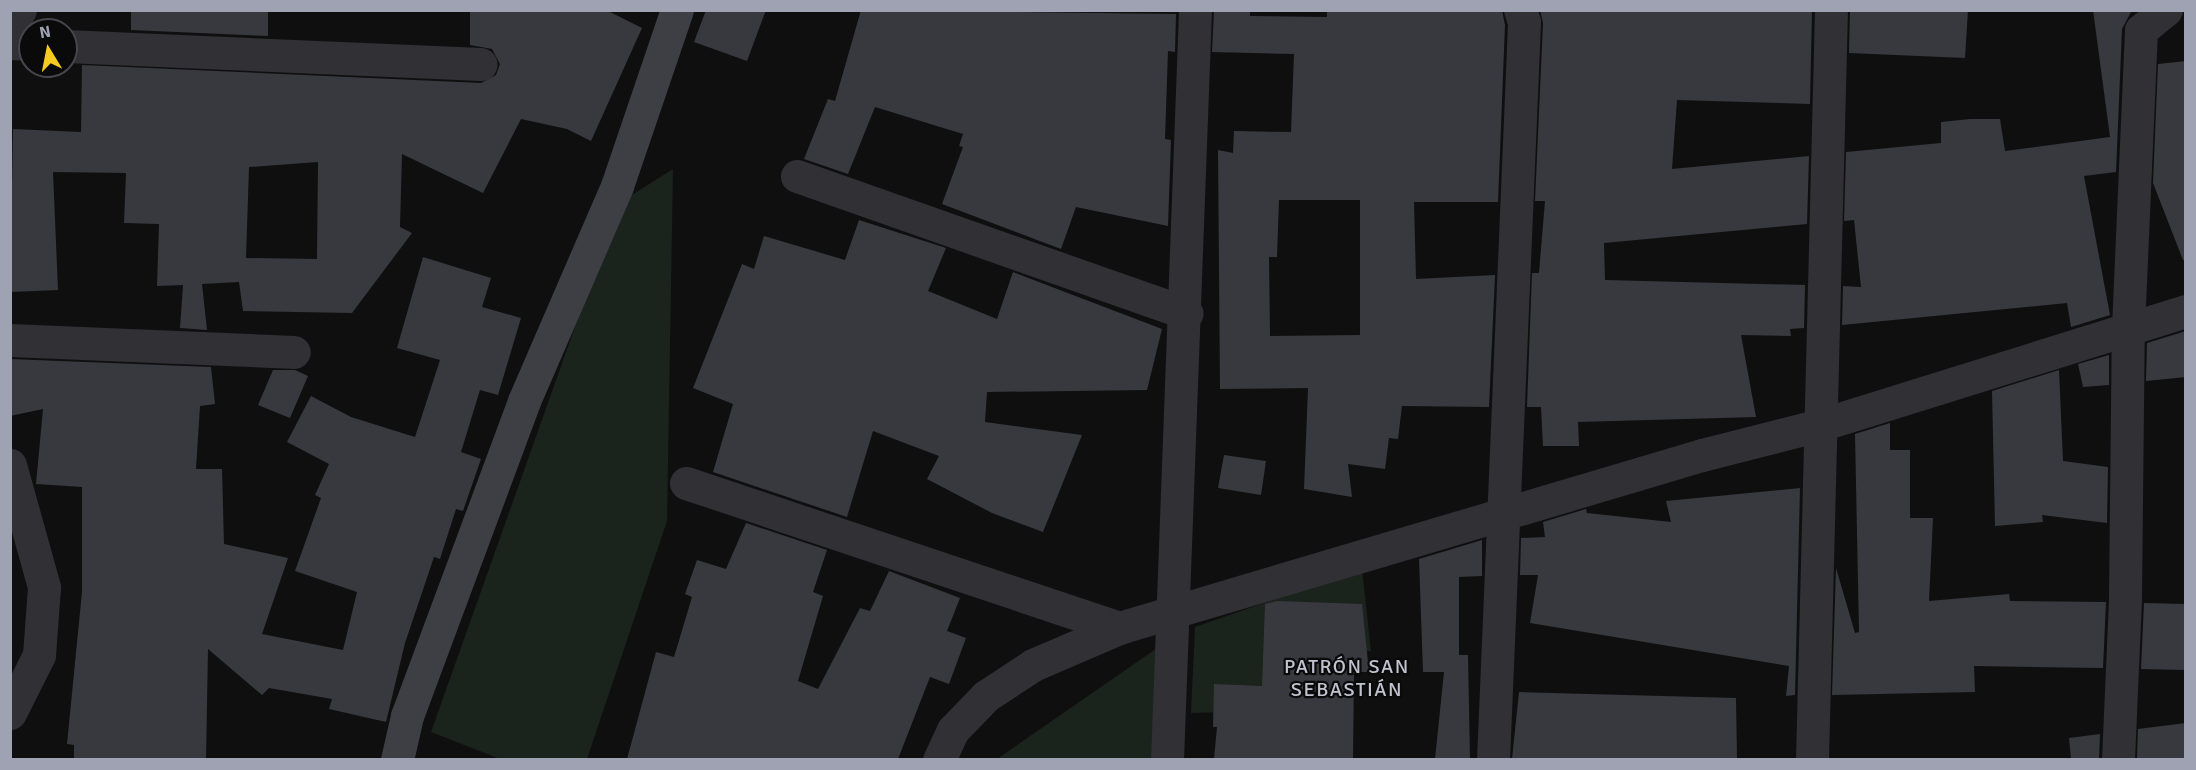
<!DOCTYPE html>
<meta charset="utf-8">
<style>
body{margin:0}
#map{position:relative;width:2196px;height:770px;overflow:hidden;background:#0f0f10;font-family:Signika,sans-serif}
div>[style]{position:absolute}
.green>*{inset:0;background:#1b231d}
.building>*{inset:0;background:#38393e}
.minor>*{height:33px;margin:-16.5px;padding:0 16.5px;transform-origin:16.5px;border-radius:16.5px;background:#303035}
.secondary>*{height:33px;margin:-16.5px;padding:0 16.5px;transform-origin:16.5px;border-radius:16.5px;background:#3e3e45}
span{translate:-50% -50%;white-space:nowrap;text-align:center;line-height:1.15;-webkit-text-stroke:4.5px #0a0a0b;paint-order:stroke}
.neighbourhood-label{font-size:20px;color:#c0c2ce;letter-spacing:1.5px}
.frame{position:absolute;inset:0;border:12px solid #9fa2b2;pointer-events:none}
.north{position:absolute;left:18px;top:18px;width:60px;height:60px;box-sizing:border-box;background:#0a0a0b;border:2px solid #46474e;border-radius:50%;rotate:350deg;font-size:16px;font-weight:700;line-height:24px;text-align:center;color:#9fa2b2}
.north::after{content:'';display:block;margin:auto;width:21px;height:27px;background:#f5ca21;clip-path:polygon(50% 0,100% 100%,50% 72%,0 100%)}
</style>
<div id="map">
<div class="green">
<div style="clip-path:polygon(673px 169px,667px 521px,587px 759px,500px 759px,431px 732px,619px 203px)"></div>
<div style="clip-path:polygon(1362px 569px,1371px 651px,1319px 653px,1319px 709px,1191px 713px,1195px 627px)"></div>
<div style="clip-path:polygon(1163px 644px,1158px 759px,997px 759px)"></div>
</div>
<div class="building">
<div style="clip-path:polygon(131px 10px,268px 10px,268px 36px,131px 30px)"></div>
<div style="clip-path:polygon(evenodd,470px 10px,606px 10px,642px 28px,591px 141px,567px 129px,521px 119px,483px 193px,402px 154px,400px 227px,412px 233px,352px 313px,243px 311px,239px 282px,202px 284px,207px 330px,180px 328px,183px 285px,157px 286px,159px 224px,124px 223px,126px 173px,53px 172px,58px 290px,10px 292px,13px 129px,81px 132px,82px 65px,481px 83px,496px 75px,500px 64px,492px 49px,470px 45px,470px 10px,318px 162px,317px 259px,246px 258px,249px 167px,318px 162px)"></div>
<div style="clip-path:polygon(706px 10px,766px 10px,747px 61px,694px 42px)"></div>
<div style="clip-path:polygon(861px 10px,1176px 14px,1175px 52px,1168px 51px,1165px 139px,1171px 140px,1168px 226px,1076px 207px,1061px 249px,942px 204px,963px 147px,959px 146px,963px 134px,875px 107px,848px 174px,804px 159px,828px 99px,835px 101px)"></div>
<div style="clip-path:polygon(evenodd,1214px 10px,1250px 10px,1250px 16px,1327px 17px,1327px 10px,1502px 10px,1505px 25px,1498px 202px,1414px 202px,1416px 279px,1495px 275px,1489px 407px,1402px 406px,1398px 439px,1389px 438px,1385px 469px,1348px 464px,1352px 497px,1304px 489px,1308px 388px,1220px 389px,1218px 150px,1233px 153px,1234px 131px,1291px 132px,1294px 54px,1212px 52px,1214px 10px,1279px 200px,1360px 200px,1360px 335px,1270px 336px,1269px 257px,1277px 257px,1279px 200px)"></div>
<div style="clip-path:polygon(1540px 10px,1812px 10px,1810px 104px,1677px 100px,1672px 169px,1809px 156px,1807px 224px,1604px 243px,1605px 280px,1805px 285px,1804px 328px,1790px 329px,1791px 336px,1741px 335px,1756px 417px,1578px 422px,1579px 446px,1543px 446px,1541px 407px,1527px 407px,1532px 273px,1539px 273px,1545px 201px,1535px 201px,1543px 23px)"></div>
<div style="clip-path:polygon(1850px 10px,1968px 10px,1965px 58px,1849px 53px)"></div>
<div style="clip-path:polygon(2093px 10px,2132px 10px,2122px 29px,2116px 172px,2084px 176px,2110px 315px,2071px 327px,2067px 303px,1842px 325px,1843px 286px,1861px 287px,1854px 220px,1844px 221px,1846px 152px,1941px 143px,1941px 122px,1970px 119px,2000px 119px,2005px 151px,2110px 137px)"></div>
<div style="clip-path:polygon(2186px 61px,2186px 260px,2183px 260px,2153px 183px,2158px 64px)"></div>
<div style="clip-path:polygon(859px 220px,946px 248px,928px 291px,997px 319px,1013px 272px,1162px 329px,1147px 390px,987px 392px,985px 422px,1082px 435px,1043px 532px,992px 513px,927px 479px,939px 456px,873px 431px,847px 517px,713px 472px,733px 404px,693px 388px,742px 264px,754px 269px,764px 236px,845px 260px)"></div>
<div style="clip-path:polygon(423px 257px,491px 278px,482px 307px,521px 318px,498px 395px,480px 390px,461px 452px,481px 459px,463px 511px,456px 509px,440px 559px,434px 557px,405px 643px,386px 722px,329px 709px,332px 699px,269px 688px,262px 695px,208px 649px,206px 759px,74px 759px,74px 745px,67px 744px,82px 592px,82px 487px,36px 484px,43px 409px,10px 416px,10px 359px,211px 367px,215px 404px,200px 406px,196px 469px,222px 469px,224px 544px,288px 558px,262px 634px,343px 650px,357px 592px,295px 571px,321px 498px,315px 495px,329px 464px,287px 442px,311px 396px,351px 417px,415px 437px,440px 360px,397px 348px)"></div>
<div style="clip-path:polygon(2186px 331px,2186px 377px,2146px 381px,2147px 343px)"></div>
<div style="clip-path:polygon(2109px 355px,2109px 385px,2083px 387px,2078px 364px)"></div>
<div style="clip-path:polygon(273px 370px,295px 370px,308px 376px,290px 418px,258px 405px)"></div>
<div style="clip-path:polygon(2059px 370px,2063px 461px,2108px 467px,2107px 523px,2042px 515px,2043px 522px,1995px 526px,1992px 391px)"></div>
<div style="clip-path:polygon(1890px 423px,1890px 450px,1910px 450px,1910px 518px,1933px 518px,1929px 601px,2009px 594px,2010px 601px,2106px 602px,2103px 668px,1974px 666px,1975px 692px,1832px 695px,1836px 568px,1855px 633px,1859px 632px,1855px 434px)"></div>
<div style="clip-path:polygon(1224px 455px,1266px 461px,1261px 495px,1218px 488px)"></div>
<div style="clip-path:polygon(1800px 488px,1795px 695px,1786px 696px,1789px 666px,1530px 623px,1538px 575px,1520px 575px,1521px 538px,1545px 537px,1543px 522px,1586px 509px,1587px 513px,1671px 522px,1666px 501px)"></div>
<div style="clip-path:polygon(746px 523px,827px 550px,813px 592px,823px 596px,798px 681px,818px 689px,860px 608px,870px 611px,889px 571px,960px 598px,947px 631px,966px 638px,949px 684px,930px 677px,898px 759px,627px 759px,656px 652px,674px 657px,692px 597px,685px 594px,697px 560px,726px 569px)"></div>
<div style="clip-path:polygon(1482px 540px,1482px 576px,1459px 577px,1459px 655px,1468px 655px,1470px 759px,1435px 759px,1444px 672px,1423px 672px,1419px 559px)"></div>
<div style="clip-path:polygon(1277px 601px,1362px 604px,1369px 672px,1354px 672px,1353px 759px,1214px 759px,1217px 727px,1213px 727px,1214px 684px,1262px 686px,1265px 604px)"></div>
<div style="clip-path:polygon(2144px 603px,2186px 604px,2186px 670px,2141px 669px)"></div>
<div style="clip-path:polygon(1519px 692px,1736px 698px,1737px 759px,1512px 759px)"></div>
<div style="clip-path:polygon(2186px 723px,2186px 759px,2137px 759px,2138px 729px)"></div>
<div style="clip-path:polygon(2100px 734px,2099px 759px,2071px 759px,2069px 738px)"></div>
</div>
<div class="minor">
<div style="left:10px;top:27px;width:20px;rotate:-60deg"></div>
<div style="left:10px;top:43px;width:20px;rotate:3deg"></div>
<div style="left:66px;top:46px;width:415px;rotate:2.5deg"></div>
<div style="left:797px;top:176px;width:413px;rotate:19.4deg"></div>
<div style="left:10px;top:340px;width:284px;rotate:2.4deg"></div>
<div style="left:10px;top:465px;width:127px;rotate:74.4deg"></div>
<div style="left:44px;top:587px;width:68px;rotate:94.2deg"></div>
<div style="left:39px;top:655px;width:65px;rotate:116.6deg"></div>
<div style="left:686px;top:483px;width:457px;rotate:18.5deg"></div>
<div style="left:939px;top:760px;width:33px;rotate:-65deg"></div>
<div style="left:953px;top:730px;width:47px;rotate:-45.9deg"></div>
<div style="left:986px;top:696px;width:56px;rotate:-33.4deg"></div>
<div style="left:1033px;top:665px;width:94px;rotate:-23.3deg"></div>
<div style="left:1119px;top:628px;width:608px;rotate:-16.53deg"></div>
<div style="left:1702px;top:455px;width:122px;rotate:-14.3deg"></div>
<div style="left:1820px;top:425px;width:383px;rotate:-17.3deg"></div>
<div style="left:1167px;top:760px;width:751px;rotate:-87.86deg"></div>
<div style="left:1493px;top:760px;width:739px;rotate:-87.59deg"></div>
<div style="left:1524px;top:22px;width:13px;rotate:-108deg"></div>
<div style="left:1812px;top:760px;width:750px;rotate:-88.55deg"></div>
<div style="left:2118px;top:760px;width:162px;rotate:-87.5deg"></div>
<div style="left:2125px;top:598px;width:270px;rotate:-89.4deg"></div>
<div style="left:2128px;top:328px;width:298px;rotate:-87.5deg"></div>
<div style="left:2141px;top:30px;width:32px;rotate:-39deg"></div>
</div>
<div class="secondary">
<div style="left:397px;top:760px;width:45px;rotate:-77.2deg"></div>
<div style="left:407px;top:716px;width:336px;rotate:-69.6deg"></div>
<div style="left:524px;top:401px;width:234px;rotate:-66.6deg"></div>
<div style="left:617px;top:186px;width:186px;rotate:-71.2deg"></div>
</div>
<div class="neighbourhood-label">
<span style="left:1347px;top:678px">PATRÓN SAN<br>SEBASTIÁN</span>
</div>
<div class="frame"></div>
<div class="north">N</div>
</div>
